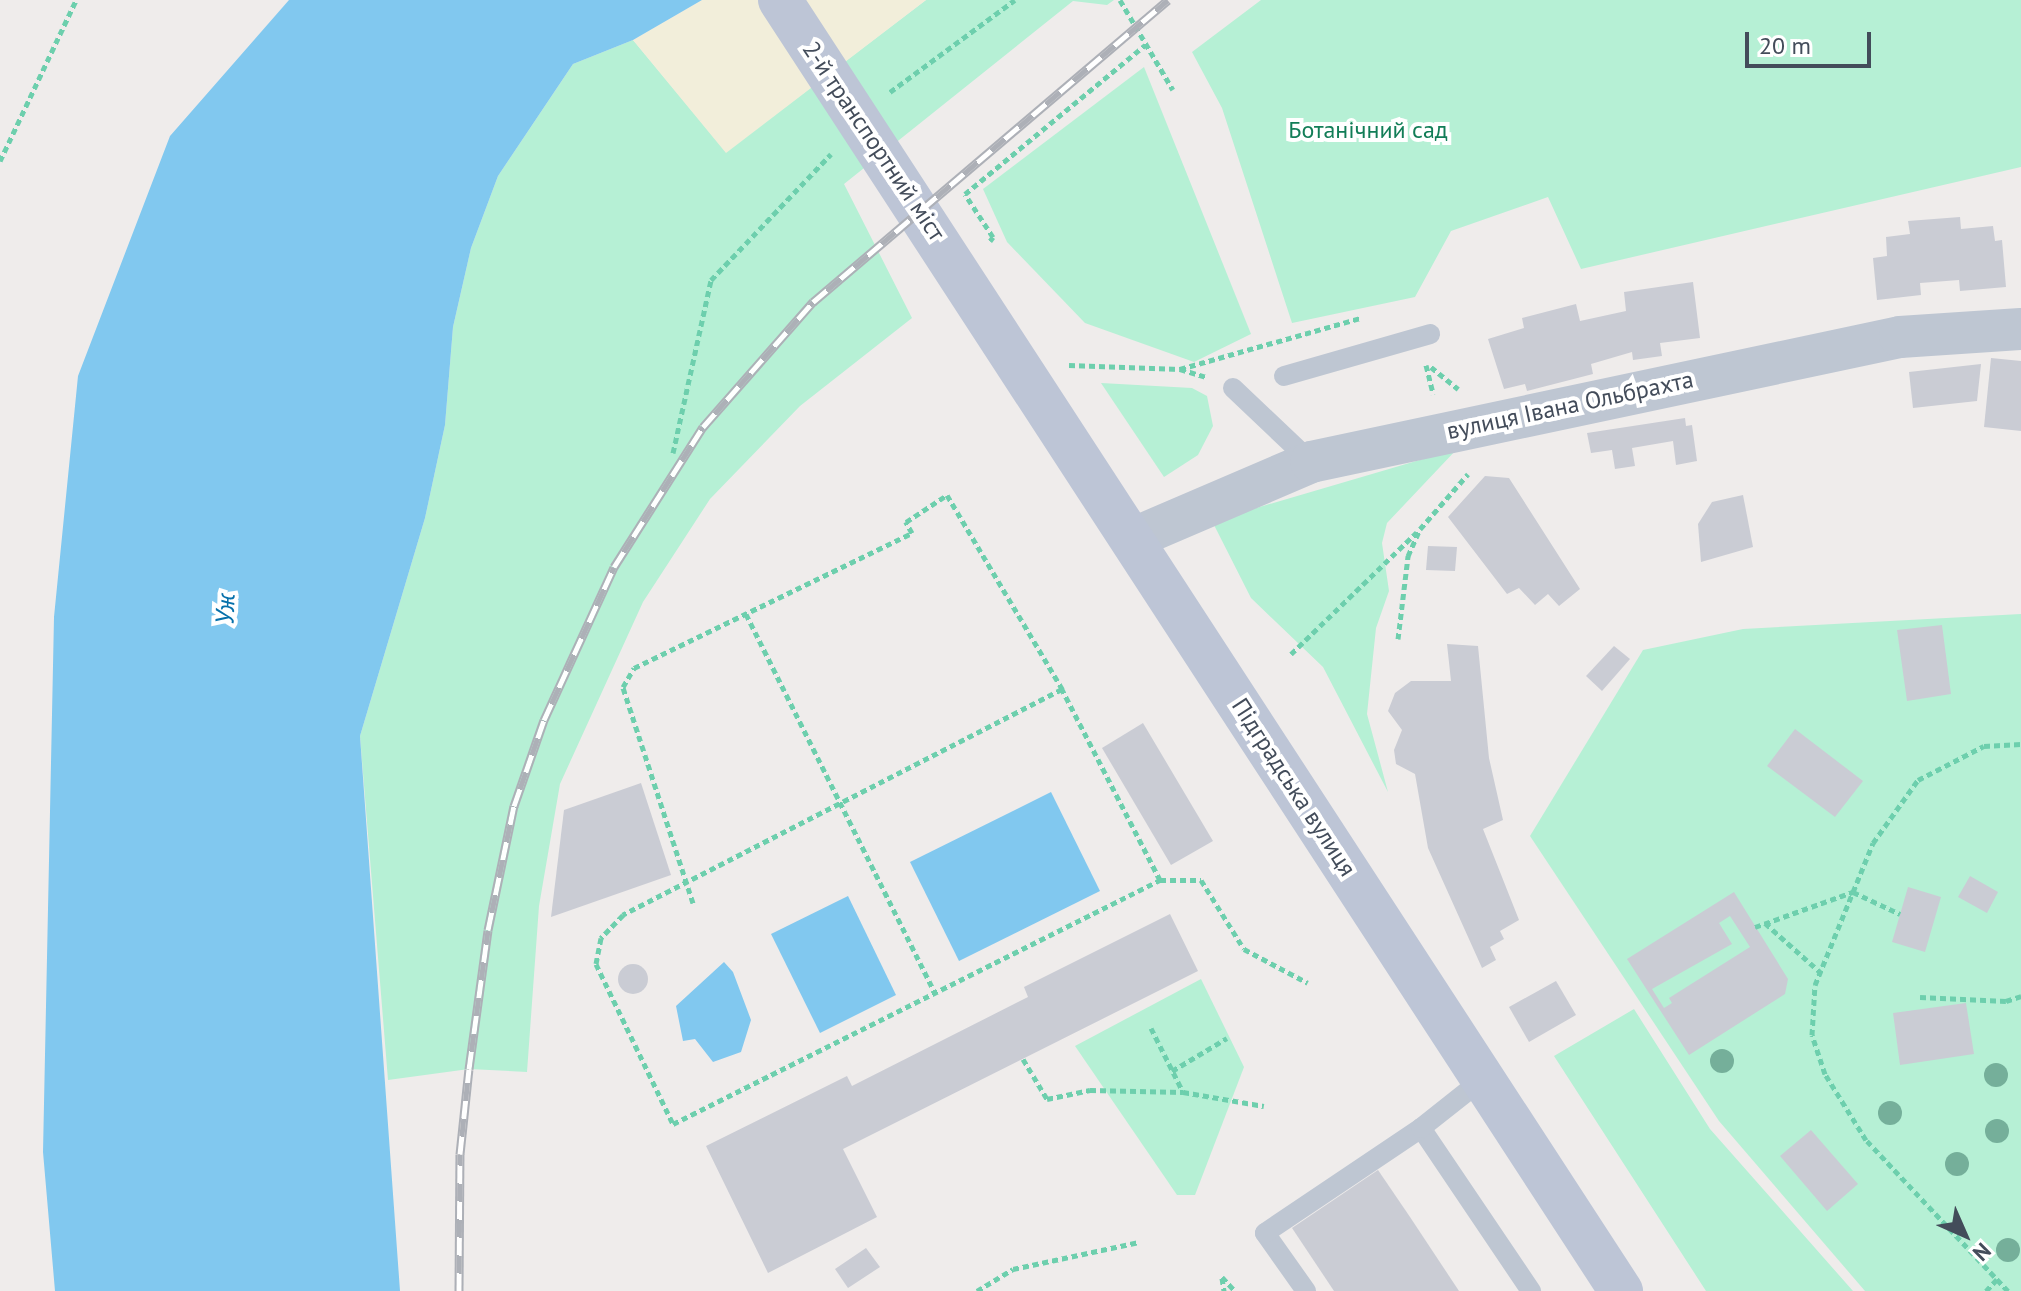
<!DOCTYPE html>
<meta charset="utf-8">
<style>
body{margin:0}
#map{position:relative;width:2021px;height:1291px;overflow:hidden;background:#efeceb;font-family:"PT Sans",sans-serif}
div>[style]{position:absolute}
.green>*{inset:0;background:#b6f0d5}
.sand>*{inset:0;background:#f2eeda}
.water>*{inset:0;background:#81c8ef}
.building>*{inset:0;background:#caccd4}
.round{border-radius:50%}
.path>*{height:5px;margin-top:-2.5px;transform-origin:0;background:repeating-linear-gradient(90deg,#6dcfad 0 6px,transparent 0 10px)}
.service>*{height:20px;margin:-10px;padding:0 10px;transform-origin:10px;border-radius:10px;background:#bec6d2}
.minor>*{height:42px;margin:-21px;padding:0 21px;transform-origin:21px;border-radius:21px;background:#bec6d2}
.secondary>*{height:44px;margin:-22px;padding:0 22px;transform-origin:22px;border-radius:22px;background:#bdc5d6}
.rail>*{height:9px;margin-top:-4.5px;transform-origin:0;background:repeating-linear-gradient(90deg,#fff 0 18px,#adb0b7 0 36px);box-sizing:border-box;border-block:2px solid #adb0b7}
.trees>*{width:24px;height:24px;margin:-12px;border-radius:50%;background:#75af9a}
span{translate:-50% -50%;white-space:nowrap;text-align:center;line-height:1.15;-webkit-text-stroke:8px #fff;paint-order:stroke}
.park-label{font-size:24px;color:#127d57}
.street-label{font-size:24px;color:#434c5a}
.water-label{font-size:26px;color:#0670aa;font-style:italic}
.north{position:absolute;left:1925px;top:1195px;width:80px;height:80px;-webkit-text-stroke:6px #fff;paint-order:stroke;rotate:135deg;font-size:22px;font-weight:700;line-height:32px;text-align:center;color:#434c5a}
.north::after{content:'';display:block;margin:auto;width:28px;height:36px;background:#434c5a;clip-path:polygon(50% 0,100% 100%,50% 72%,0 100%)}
.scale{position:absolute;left:1745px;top:32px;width:126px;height:36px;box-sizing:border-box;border:4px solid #434c5a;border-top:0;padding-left:10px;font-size:24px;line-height:28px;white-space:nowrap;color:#434c5a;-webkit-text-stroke:6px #fff;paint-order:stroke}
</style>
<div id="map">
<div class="green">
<div style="clip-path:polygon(926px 0,1114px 0,1107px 5px,1073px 1px,844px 184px,912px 318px,800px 406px,710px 499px,643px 602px,560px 784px,539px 906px,527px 1072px,469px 1069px,388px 1080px,360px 736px,425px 518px,445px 425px,453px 327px,471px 248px,498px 176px,573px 64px,633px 40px,726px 152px)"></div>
<div style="clip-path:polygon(1261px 0,2021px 0,2021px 167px,1581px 269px,1548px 197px,1451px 231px,1415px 297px,1292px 323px,1222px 108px,1192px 52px)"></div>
<div style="clip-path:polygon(1144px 67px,1251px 334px,1194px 362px,1085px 323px,1007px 242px,983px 189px)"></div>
<div style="clip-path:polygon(1101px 383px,1192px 388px,1207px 396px,1213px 426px,1198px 455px,1164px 477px)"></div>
<div style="clip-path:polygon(1457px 449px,1387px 523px,1382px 543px,1389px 591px,1376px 628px,1367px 714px,1388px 792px,1323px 667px,1251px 598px,1212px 521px)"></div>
<div style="clip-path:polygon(2021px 614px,2021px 1291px,1865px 1291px,1719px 1121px,1530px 836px,1643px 650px,1743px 629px)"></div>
<div style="clip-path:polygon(1201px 979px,1244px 1067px,1195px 1195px,1177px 1195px,1075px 1046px)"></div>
<div style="clip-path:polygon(1634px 1009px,1710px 1129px,1853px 1291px,1706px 1291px,1554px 1056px)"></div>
</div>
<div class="sand">
<div style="clip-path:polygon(702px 0,926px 0,726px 153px,633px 40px)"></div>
</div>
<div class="water">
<div style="clip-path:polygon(289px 0,702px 0,633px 40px,573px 64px,498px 176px,471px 248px,453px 327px,445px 425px,425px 518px,360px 736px,400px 1291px,55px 1291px,43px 1152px,54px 617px,78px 376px,170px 136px)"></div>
<div style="clip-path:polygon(1051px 792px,1100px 891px,959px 961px,910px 862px)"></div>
<div style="clip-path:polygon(848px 896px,896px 995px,820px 1033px,771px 934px)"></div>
<div style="clip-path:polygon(724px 962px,733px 972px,751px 1020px,741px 1052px,713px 1062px,695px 1039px,683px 1041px,676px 1006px)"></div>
</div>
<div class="building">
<div style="clip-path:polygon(1960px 217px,1961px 229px,1993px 226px,1995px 241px,2002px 240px,2006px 287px,1960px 291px,1959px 280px,1920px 283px,1921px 295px,1877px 300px,1873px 258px,1887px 256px,1886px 237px,1910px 234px,1908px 221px)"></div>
<div style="clip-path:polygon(1693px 282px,1700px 338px,1660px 343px,1662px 356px,1633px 360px,1632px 352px,1591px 364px,1593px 374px,1527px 391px,1525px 384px,1504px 389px,1488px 339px,1524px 328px,1522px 318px,1576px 304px,1580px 321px,1626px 311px,1624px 292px)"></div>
<div style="clip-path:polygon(1991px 358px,2021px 361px,2021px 431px,1984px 427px)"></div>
<div style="clip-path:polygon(1981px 364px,1977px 401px,1913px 408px,1909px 372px)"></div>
<div style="clip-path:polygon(1685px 418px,1686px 426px,1692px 425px,1697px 461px,1676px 465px,1673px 441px,1632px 448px,1635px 466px,1615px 469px,1612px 450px,1591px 453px,1587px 433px)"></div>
<div style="clip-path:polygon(1485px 476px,1509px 478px,1580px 589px,1559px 606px,1548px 594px,1535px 605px,1519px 588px,1507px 594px,1448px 517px)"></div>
<div style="clip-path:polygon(1743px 495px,1753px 547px,1701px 562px,1698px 524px,1712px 502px)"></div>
<div style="clip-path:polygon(1428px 546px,1457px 547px,1455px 571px,1426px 570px)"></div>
<div style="clip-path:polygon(1942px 625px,1951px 694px,1907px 701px,1897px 630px)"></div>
<div style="clip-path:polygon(1447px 644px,1478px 646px,1489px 758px,1503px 820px,1483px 829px,1519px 920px,1500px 931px,1504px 939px,1490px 947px,1496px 960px,1482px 968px,1428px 848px,1415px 774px,1396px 764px,1394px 750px,1402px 730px,1388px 711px,1395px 693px,1411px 681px,1451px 681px)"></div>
<div style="clip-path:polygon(1614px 646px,1630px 659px,1602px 691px,1586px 676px)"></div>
<div style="clip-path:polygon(1143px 723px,1213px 841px,1171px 865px,1102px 748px)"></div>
<div style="clip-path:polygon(1795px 729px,1863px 781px,1835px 817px,1767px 766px)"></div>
<div style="clip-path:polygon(641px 783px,671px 875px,551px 917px,564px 810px)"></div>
<div style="clip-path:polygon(1970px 876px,1998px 892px,1987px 913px,1958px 897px)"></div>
<div style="clip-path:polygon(1908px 887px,1941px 897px,1925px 952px,1892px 942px)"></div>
<div style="clip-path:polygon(evenodd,1734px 892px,1788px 979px,1785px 994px,1689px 1055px,1627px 959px,1734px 892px,1730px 916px,1750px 947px,1669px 998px,1672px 1003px,1664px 1008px,1652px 989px,1732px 944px,1719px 923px,1730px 916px)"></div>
<div style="clip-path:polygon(1170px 914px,1198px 971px,843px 1149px,877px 1217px,768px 1273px,706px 1146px,847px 1076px,852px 1086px,1028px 997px,1024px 987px)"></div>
<div class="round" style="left:618px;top:964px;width:30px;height:30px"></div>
<div style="clip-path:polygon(1556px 981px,1576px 1015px,1529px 1042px,1509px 1007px)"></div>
<div style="clip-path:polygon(1966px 1003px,1974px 1054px,1900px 1065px,1893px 1013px)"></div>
<div style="clip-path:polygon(1811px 1130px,1858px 1184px,1827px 1211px,1780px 1156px)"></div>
<div style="clip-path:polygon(1378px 1170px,1410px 1217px,1459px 1291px,1334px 1291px,1292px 1228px)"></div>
<div style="clip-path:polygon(866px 1248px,880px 1267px,848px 1288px,835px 1269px)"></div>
</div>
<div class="path">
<div style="left:1120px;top:0;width:104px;rotate:59.5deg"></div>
<div style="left:890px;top:92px;width:155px;rotate:-36.4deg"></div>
<div style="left:0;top:161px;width:178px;rotate:-64.7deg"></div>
<div style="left:990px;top:241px;width:5px;rotate:-53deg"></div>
<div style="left:993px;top:237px;width:51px;rotate:-123.1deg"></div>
<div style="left:965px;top:194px;width:234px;rotate:-39.6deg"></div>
<div style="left:1069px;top:365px;width:111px;rotate:2.1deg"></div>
<div style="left:1180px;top:369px;width:27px;rotate:17deg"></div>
<div style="left:1426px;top:365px;width:30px;rotate:76deg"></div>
<div style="left:1431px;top:367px;width:35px;rotate:39deg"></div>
<div style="left:1180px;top:369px;width:187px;rotate:-15.8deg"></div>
<div style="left:673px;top:453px;width:177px;rotate:-77.6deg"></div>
<div style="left:711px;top:280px;width:174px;rotate:-46.4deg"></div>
<div style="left:746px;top:614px;width:424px;rotate:63.5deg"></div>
<div style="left:1398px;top:639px;width:84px;rotate:-83.1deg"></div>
<div style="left:1408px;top:556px;width:30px;rotate:-66deg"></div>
<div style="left:1420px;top:529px;width:73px;rotate:-48.9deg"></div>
<div style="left:1291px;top:654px;width:175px;rotate:-44.1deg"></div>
<div style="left:1160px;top:880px;width:215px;rotate:-117.2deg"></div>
<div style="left:1062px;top:689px;width:494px;rotate:152.8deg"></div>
<div style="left:623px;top:915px;width:32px;rotate:134deg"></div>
<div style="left:601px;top:938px;width:26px;rotate:101deg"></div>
<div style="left:596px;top:964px;width:178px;rotate:64.3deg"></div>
<div style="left:673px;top:1124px;width:545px;rotate:-26.61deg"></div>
<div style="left:1160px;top:880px;width:41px"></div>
<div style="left:1201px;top:880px;width:81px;rotate:58.1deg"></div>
<div style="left:1244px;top:949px;width:72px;rotate:28deg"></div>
<div style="left:693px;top:903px;width:227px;rotate:-108deg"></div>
<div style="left:623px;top:687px;width:22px;rotate:-60deg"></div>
<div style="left:634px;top:668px;width:309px;rotate:-25.9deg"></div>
<div style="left:912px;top:533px;width:13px;rotate:-119deg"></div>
<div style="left:906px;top:522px;width:49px;rotate:-33.4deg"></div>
<div style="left:947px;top:495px;width:226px;rotate:59.3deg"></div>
<div style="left:1765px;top:923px;width:74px;rotate:41.7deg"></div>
<div style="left:1755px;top:927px;width:104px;rotate:-19.7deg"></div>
<div style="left:1853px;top:892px;width:52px;rotate:25.1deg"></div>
<div style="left:1920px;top:997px;width:86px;rotate:2.7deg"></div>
<div style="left:2006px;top:1001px;width:16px;rotate:-18deg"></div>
<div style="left:1151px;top:1028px;width:72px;rotate:63.4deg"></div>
<div style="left:1023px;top:1059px;width:47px;rotate:59deg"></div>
<div style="left:1047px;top:1099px;width:44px;rotate:-11.8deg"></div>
<div style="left:1090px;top:1090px;width:93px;rotate:1.2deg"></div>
<div style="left:1183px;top:1092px;width:82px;rotate:9.8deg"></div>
<div style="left:1172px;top:1071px;width:64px;rotate:-31deg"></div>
<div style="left:1222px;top:1277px;width:19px;rotate:47deg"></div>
<div style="left:1222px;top:1278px;width:13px;rotate:81deg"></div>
<div style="left:977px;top:1291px;width:42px;rotate:-31.4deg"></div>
<div style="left:1013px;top:1269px;width:129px;rotate:-12.1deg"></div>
<div style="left:1986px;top:1291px;width:16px;rotate:-47deg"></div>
<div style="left:2008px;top:1291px;width:207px;rotate:-133.2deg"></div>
<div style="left:1866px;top:1140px;width:78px;rotate:-121.8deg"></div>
<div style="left:1825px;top:1074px;width:41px;rotate:-108.4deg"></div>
<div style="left:1812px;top:1035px;width:50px;rotate:-86.6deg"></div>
<div style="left:1815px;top:985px;width:100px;rotate:-67.8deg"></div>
<div style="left:1853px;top:892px;width:53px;rotate:-67.8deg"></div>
<div style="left:1873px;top:843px;width:77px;rotate:-54.5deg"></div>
<div style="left:1918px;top:780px;width:74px;rotate:-27.3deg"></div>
<div style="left:1984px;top:746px;width:37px;rotate:-3deg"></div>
</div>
<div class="service">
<div style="left:1284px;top:376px;width:152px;rotate:-16deg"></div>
<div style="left:1233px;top:388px;width:108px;rotate:43.5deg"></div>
<div style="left:1421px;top:1128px;width:197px;rotate:56deg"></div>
<div style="left:1306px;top:1291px;width:71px;rotate:-125.3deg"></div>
<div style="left:1265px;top:1233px;width:188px;rotate:-33.9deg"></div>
<div style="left:1421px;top:1128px;width:80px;rotate:-38.4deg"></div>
</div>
<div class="minor">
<div style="left:1134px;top:538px;width:193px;rotate:-23.2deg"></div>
<div style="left:1311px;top:462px;width:602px;rotate:-11.98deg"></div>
<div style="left:1900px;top:337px;width:121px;rotate:-3.8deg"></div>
</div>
<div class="secondary">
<div style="left:780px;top:0;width:1541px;rotate:56.92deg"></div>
</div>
<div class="rail">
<div style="left:459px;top:1291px;width:137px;rotate:-89.6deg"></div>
<div style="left:460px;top:1154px;width:85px;rotate:-84deg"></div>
<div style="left:469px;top:1069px;width:140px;rotate:-82.2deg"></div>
<div style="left:488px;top:930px;width:127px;rotate:-78.2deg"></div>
<div style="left:514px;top:806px;width:91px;rotate:-70.8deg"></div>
<div style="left:544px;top:720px;width:168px;rotate:-65.4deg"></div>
<div style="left:614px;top:567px;width:166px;rotate:-57.6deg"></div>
<div style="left:703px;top:427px;width:167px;rotate:-48.7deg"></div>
<div style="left:813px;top:302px;width:466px;rotate:-40.4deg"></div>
</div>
<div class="trees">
<div style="left:1722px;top:1061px"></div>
<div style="left:1996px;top:1075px"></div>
<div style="left:1890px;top:1113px"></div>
<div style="left:1997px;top:1131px"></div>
<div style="left:1957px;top:1164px"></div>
<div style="left:2008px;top:1250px"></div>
</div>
<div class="park-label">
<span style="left:1368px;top:130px">Ботанічний сад</span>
</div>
<div class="street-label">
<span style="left:874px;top:141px;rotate:56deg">2-й транспортний міст</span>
<span style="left:1570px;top:405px;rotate:-12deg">вулиця Івана Ольбрахта</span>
<span style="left:1294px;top:787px;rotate:57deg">Підградська вулиця</span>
</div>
<div class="water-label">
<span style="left:225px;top:609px;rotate:-88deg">Уж</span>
</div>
<div class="north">N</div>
<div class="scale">20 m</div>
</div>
